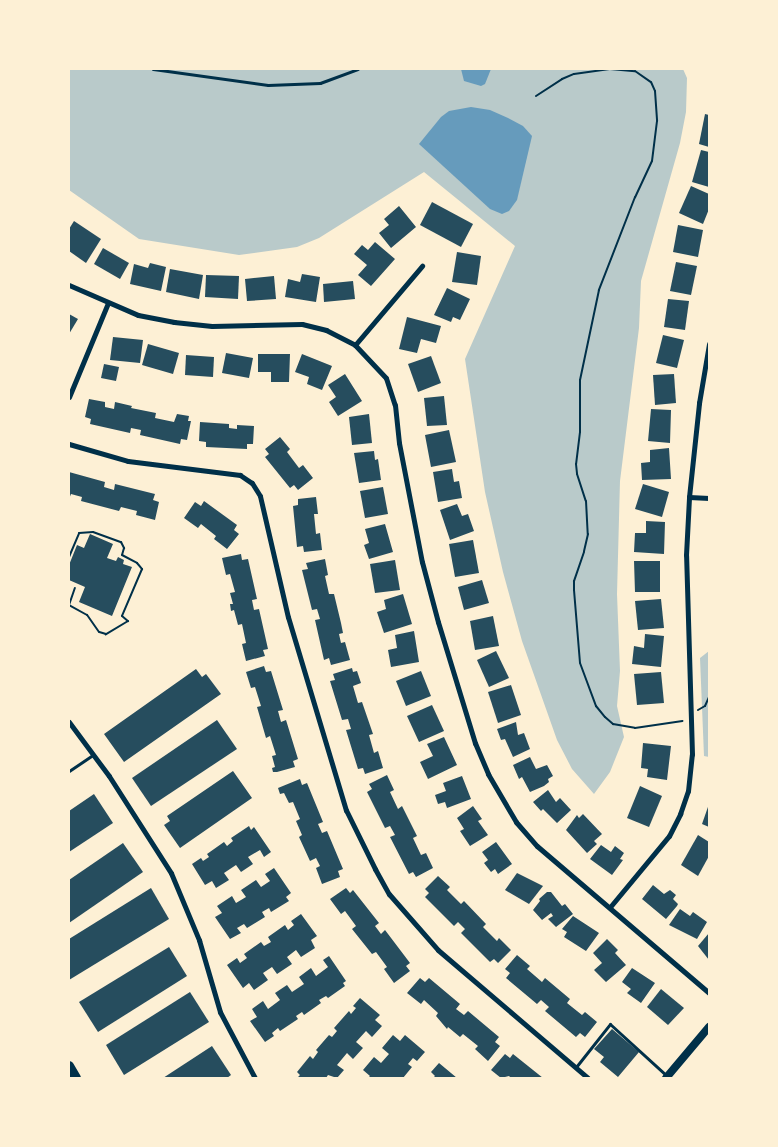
<!DOCTYPE html>
<style>
body{margin:0}
#map{position:relative;width:778px;height:1147px;overflow:hidden;background:#fdf0d5;font-family:"Fira Sans",sans-serif}
div>[style]{position:absolute}
.green>*{inset:0;background:#b9caca}
.water>*{inset:0;background:#669bbc}
.building>*{inset:0;background:#264d5e}
.path>*{height:2px;margin:-1px;padding:0 1px;transform-origin:1px;border-radius:1px;background:#003049}
.service>*{height:3px;margin:-1.5px;padding:0 1.5px;transform-origin:1.5px;border-radius:1.5px;background:#003049}
.minor>*{height:5px;margin:-2.5px;padding:0 2.5px;transform-origin:2.5px;border-radius:2.5px;background:#003049}
.tertiary>*{height:8px;margin:-4px;padding:0 4px;transform-origin:4px;border-radius:4px;background:#003049}
.trunk>*{height:10px;margin:-5px;padding:0 5px;transform-origin:5px;border-radius:5px;background:#003049}
span{translate:-50% -50%;white-space:nowrap;text-align:center;line-height:1.15;-webkit-text-stroke:4.5px #fdf0d5;paint-order:stroke}
.frame{position:absolute;inset:0;border:70px solid #fdf0d5;pointer-events:none}
</style>
<div id="map">
<div class="green">
<div style="clip-path:polygon(69px 69px,683px 69px,687px 78px,686px 112px,680px 143px,641px 281px,639px 328px,620px 481px,617px 594px,620px 671px,617px 706px,624px 737px,610px 772px,594px 794px,572px 769px,557px 740px,522px 641px,503px 572px,485px 492px,465px 359px,515px 246px,424px 172px,319px 238px,297px 247px,239px 255px,139px 239px,69px 190px)"></div>
<div style="clip-path:polygon(709px 651px,709px 757px,704px 756px,700px 658px)"></div>
</div>
<div class="water">
<div style="clip-path:polygon(461px 69px,491px 69px,485px 84px,481px 86px,464px 81px)"></div>
<div style="clip-path:polygon(471px 107px,490px 110px,508px 118px,523px 126px,532px 136px,517px 200px,509px 211px,502px 214px,490px 209px,419px 144px,441px 117px,449px 111px)"></div>
</div>
<div class="building">
<div style="clip-path:polygon(705px 114px,709px 115px,709px 147px,699px 144px)"></div>
<div style="clip-path:polygon(701px 150px,709px 152px,709px 187px,692px 182px)"></div>
<div style="clip-path:polygon(691px 186px,709px 194px,709px 209px,703px 224px,679px 213px)"></div>
<div style="clip-path:polygon(432px 202px,473px 224px,461px 247px,420px 225px)"></div>
<div style="clip-path:polygon(399px 206px,416px 227px,391px 248px,379px 233px,389px 225px,384px 219px)"></div>
<div style="clip-path:polygon(74px 221px,101px 239px,86px 263px,69px 251px,69px 229px)"></div>
<div style="clip-path:polygon(678px 225px,703px 230px,698px 257px,673px 252px)"></div>
<div style="clip-path:polygon(375px 242px,395px 259px,371px 286px,358px 275px,367px 265px,354px 254px,362px 245px,368px 250px)"></div>
<div style="clip-path:polygon(103px 248px,129px 263px,120px 279px,94px 264px)"></div>
<div style="clip-path:polygon(457px 252px,481px 256px,477px 285px,452px 282px)"></div>
<div style="clip-path:polygon(676px 262px,697px 266px,691px 295px,670px 291px)"></div>
<div style="clip-path:polygon(150px 263px,166px 267px,161px 291px,130px 284px,134px 264px,148px 268px)"></div>
<div style="clip-path:polygon(170px 269px,203px 275px,199px 299px,166px 292px)"></div>
<div style="clip-path:polygon(302px 274px,320px 277px,316px 302px,285px 297px,288px 279px,300px 282px)"></div>
<div style="clip-path:polygon(206px 275px,239px 276px,238px 299px,205px 297px)"></div>
<div style="clip-path:polygon(274px 276px,276px 299px,247px 301px,245px 279px)"></div>
<div style="clip-path:polygon(353px 281px,355px 299px,324px 302px,323px 284px)"></div>
<div style="clip-path:polygon(447px 288px,470px 299px,460px 320px,453px 317px,451px 322px,434px 315px)"></div>
<div style="clip-path:polygon(668px 299px,689px 301px,685px 330px,664px 327px)"></div>
<div style="clip-path:polygon(69px 314px,78px 319px,69px 334px)"></div>
<div style="clip-path:polygon(407px 317px,441px 326px,436px 343px,421px 339px,417px 353px,399px 349px)"></div>
<div style="clip-path:polygon(663px 335px,684px 340px,677px 368px,656px 363px)"></div>
<div style="clip-path:polygon(113px 337px,143px 340px,140px 363px,110px 360px)"></div>
<div style="clip-path:polygon(148px 344px,179px 353px,173px 374px,142px 365px)"></div>
<div style="clip-path:polygon(226px 353px,253px 358px,249px 378px,222px 373px)"></div>
<div style="clip-path:polygon(258px 354px,290px 354px,289px 382px,271px 382px,271px 372px,258px 372px)"></div>
<div style="clip-path:polygon(302px 354px,332px 366px,322px 390px,307px 384px,309px 377px,295px 372px)"></div>
<div style="clip-path:polygon(186px 355px,214px 357px,213px 377px,185px 375px)"></div>
<div style="clip-path:polygon(431px 356px,441px 383px,418px 392px,408px 364px)"></div>
<div style="clip-path:polygon(104px 364px,119px 367px,116px 381px,101px 378px)"></div>
<div style="clip-path:polygon(345px 374px,362px 401px,338px 416px,329px 402px,336px 397px,328px 385px)"></div>
<div style="clip-path:polygon(674px 374px,676px 403px,655px 405px,653px 375px)"></div>
<div style="clip-path:polygon(444px 396px,447px 425px,427px 426px,424px 398px)"></div>
<div style="clip-path:polygon(89px 399px,105px 402px,105px 407px,114px 409px,115px 402px,132px 406px,131px 408px,156px 413px,155px 418px,174px 422px,177px 414px,189px 416px,188px 421px,191px 421px,187px 440px,181px 439px,180px 444px,140px 435px,141px 430px,131px 428px,130px 433px,90px 424px,91px 419px,85px 417px)"></div>
<div style="clip-path:polygon(651px 409px,671px 410px,670px 443px,648px 441px)"></div>
<div style="clip-path:polygon(369px 414px,372px 443px,352px 445px,349px 417px)"></div>
<div style="clip-path:polygon(200px 422px,229px 424px,229px 428px,237px 429px,237px 425px,254px 426px,253px 444px,247px 444px,247px 449px,206px 447px,206px 442px,199px 441px)"></div>
<div style="clip-path:polygon(449px 430px,456px 462px,431px 467px,425px 435px)"></div>
<div style="clip-path:polygon(280px 437px,290px 449px,287px 452px,299px 468px,303px 465px,313px 478px,298px 490px,294px 485px,290px 488px,265px 457px,269px 454px,265px 449px)"></div>
<div style="clip-path:polygon(669px 448px,671px 479px,642px 480px,641px 463px,650px 462px,650px 450px)"></div>
<div style="clip-path:polygon(374px 451px,375px 460px,378px 459px,381px 480px,359px 483px,354px 453px)"></div>
<div style="clip-path:polygon(452px 469px,454px 482px,459px 481px,462px 498px,438px 502px,433px 472px)"></div>
<div style="clip-path:polygon(69px 472px,105px 482px,104px 487px,114px 490px,115px 484px,155px 494px,153px 500px,159px 502px,155px 520px,136px 515px,137px 511px,121px 507px,119px 511px,81px 501px,82px 497px,71px 494px,69px 499px)"></div>
<div style="clip-path:polygon(643px 484px,669px 492px,662px 517px,635px 509px)"></div>
<div style="clip-path:polygon(383px 487px,388px 514px,365px 518px,360px 491px)"></div>
<div style="clip-path:polygon(316px 497px,318px 514px,314px 514px,316px 534px,320px 533px,322px 550px,304px 552px,303px 546px,297px 547px,293px 506px,298px 505px,298px 499px)"></div>
<div style="clip-path:polygon(204px 501px,237px 525px,234px 530px,239px 534px,227px 549px,214px 539px,216px 536px,201px 524px,198px 528px,184px 518px,195px 502px,201px 506px)"></div>
<div style="clip-path:polygon(457px 504px,462px 516px,468px 514px,474px 531px,450px 540px,440px 510px)"></div>
<div style="clip-path:polygon(646px 521px,665px 522px,664px 554px,634px 552px,635px 533px,646px 533px)"></div>
<div style="clip-path:polygon(385px 524px,393px 552px,369px 559px,364px 545px,369px 543px,365px 529px)"></div>
<div style="clip-path:polygon(90px 534px,113px 544px,107px 558px,116px 561px,118px 557px,124px 560px,123px 564px,132px 567px,112px 616px,79px 602px,85px 587px,69px 580px,69px 565px,77px 545px,84px 548px)"></div>
<div style="clip-path:polygon(473px 540px,479px 573px,455px 577px,449px 544px)"></div>
<div style="clip-path:polygon(241px 554px,242px 560px,248px 559px,257px 599px,252px 600px,254px 610px,259px 609px,268px 649px,263px 650px,265px 656px,246px 661px,242px 644px,246px 643px,242px 624px,238px 625px,234px 610px,231px 611px,230px 604px,233px 604px,230px 593px,235px 592px,230px 574px,226px 575px,222px 558px)"></div>
<div style="clip-path:polygon(325px 559px,328px 575px,325px 576px,329px 594px,334px 594px,341px 623px,343px 633px,339px 634px,341px 643px,345px 642px,350px 660px,331px 665px,329px 658px,324px 660px,315px 620px,320px 619px,317px 609px,312px 610px,302px 570px,308px 569px,306px 563px)"></div>
<div style="clip-path:polygon(395px 560px,400px 590px,375px 593px,370px 564px)"></div>
<div style="clip-path:polygon(634px 561px,660px 561px,660px 592px,635px 592px)"></div>
<div style="clip-path:polygon(482px 580px,489px 603px,464px 610px,458px 587px)"></div>
<div style="clip-path:polygon(403px 594px,412px 624px,384px 633px,377px 612px,386px 609px,384px 600px)"></div>
<div style="clip-path:polygon(661px 599px,664px 628px,638px 630px,635px 601px)"></div>
<div style="clip-path:polygon(493px 616px,499px 646px,475px 650px,470px 621px)"></div>
<div style="clip-path:polygon(414px 631px,419px 662px,391px 667px,388px 650px,397px 648px,395px 635px)"></div>
<div style="clip-path:polygon(645px 634px,664px 636px,661px 667px,632px 664px,634px 646px,644px 648px)"></div>
<div style="clip-path:polygon(496px 651px,509px 678px,489px 687px,477px 660px)"></div>
<div style="clip-path:polygon(264px 666px,266px 672px,271px 671px,283px 710px,278px 711px,281px 722px,286px 720px,298px 759px,293px 761px,295px 767px,277px 772px,273px 772px,272px 768px,275px 767px,272px 756px,276px 755px,270px 736px,266px 738px,257px 707px,261px 706px,255px 687px,251px 688px,246px 672px)"></div>
<div style="clip-path:polygon(352px 668px,353px 672px,357px 671px,361px 683px,353px 686px,358px 703px,362px 702px,373px 734px,369px 735px,374px 753px,378px 751px,383px 768px,365px 774px,363px 768px,358px 769px,346px 730px,351px 729px,348px 719px,342px 720px,330px 681px,335px 680px,333px 674px)"></div>
<div style="clip-path:polygon(196px 669px,202px 677px,206px 674px,221px 694px,124px 762px,104px 734px)"></div>
<div style="clip-path:polygon(421px 671px,431px 696px,406px 706px,396px 681px)"></div>
<div style="clip-path:polygon(661px 672px,664px 703px,637px 705px,634px 674px)"></div>
<div style="clip-path:polygon(511px 685px,521px 715px,498px 723px,488px 692px)"></div>
<div style="clip-path:polygon(432px 705px,444px 731px,419px 742px,407px 716px)"></div>
<div style="clip-path:polygon(217px 720px,237px 749px,151px 806px,132px 778px)"></div>
<div style="clip-path:polygon(516px 722px,518px 735px,524px 733px,530px 749px,513px 757px,505px 739px,501px 740px,497px 729px)"></div>
<div style="clip-path:polygon(444px 737px,457px 765px,428px 779px,420px 762px,433px 756px,427px 744px)"></div>
<div style="clip-path:polygon(643px 743px,671px 746px,667px 780px,647px 777px,648px 769px,641px 768px)"></div>
<div style="clip-path:polygon(530px 757px,536px 769px,547px 765px,553px 776px,548px 779px,549px 782px,544px 786px,530px 792px,522px 777px,519px 779px,513px 765px)"></div>
<div style="clip-path:polygon(233px 771px,252px 798px,180px 848px,164px 825px,170px 821px,167px 816px)"></div>
<div style="clip-path:polygon(387px 775px,394px 790px,390px 792px,398px 809px,402px 806px,417px 836px,413px 838px,421px 855px,426px 853px,433px 868px,416px 877px,413px 872px,409px 874px,390px 837px,395px 835px,390px 826px,385px 828px,367px 792px,372px 789px,369px 784px)"></div>
<div style="clip-path:polygon(462px 776px,471px 799px,447px 808px,445px 802px,438px 804px,435px 795px,446px 791px,443px 783px)"></div>
<div style="clip-path:polygon(300px 779px,302px 785px,307px 783px,323px 822px,318px 824px,322px 833px,327px 831px,343px 869px,338px 871px,340px 877px,322px 884px,316px 868px,320px 866px,316px 858px,310px 861px,299px 837px,302px 835px,296px 821px,300px 819px,293px 802px,289px 803px,284px 793px,280px 794px,278px 788px)"></div>
<div style="clip-path:polygon(640px 786px,662px 796px,649px 827px,627px 818px)"></div>
<div style="clip-path:polygon(548px 790px,556px 802px,560px 798px,571px 810px,557px 823px,543px 809px,541px 811px,533px 802px)"></div>
<div style="clip-path:polygon(94px 794px,113px 823px,69px 852px,69px 811px)"></div>
<div style="clip-path:polygon(709px 804px,709px 827px,702px 824px)"></div>
<div style="clip-path:polygon(473px 806px,482px 819px,478px 821px,488px 835px,470px 846px,460px 831px,464px 829px,457px 818px)"></div>
<div style="clip-path:polygon(583px 814px,602px 834px,594px 841px,597px 844px,587px 853px,566px 830px,577px 815px,579px 818px)"></div>
<div style="clip-path:polygon(249px 826px,251px 830px,254px 827px,271px 852px,264px 857px,260px 850px,248px 857px,253px 864px,241px 872px,236px 865px,224px 873px,229px 880px,216px 888px,212px 881px,205px 885px,192px 864px,201px 858px,203px 861px,209px 857px,207px 854px,224px 842px,227px 846px,233px 841px,231px 838px)"></div>
<div style="clip-path:polygon(698px 835px,709px 842px,709px 856px,698px 876px,681px 865px)"></div>
<div style="clip-path:polygon(496px 842px,512px 864px,498px 874px,495px 869px,491px 872px,484px 863px,488px 860px,482px 852px)"></div>
<div style="clip-path:polygon(123px 843px,143px 872px,69px 923px,69px 880px)"></div>
<div style="clip-path:polygon(601px 845px,611px 852px,615px 846px,624px 853px,620px 859px,623px 860px,612px 875px,590px 859px)"></div>
<div style="clip-path:polygon(274px 868px,291px 893px,286px 897px,289px 901px,271px 912px,269px 908px,262px 912px,265px 917px,247px 928px,244px 924px,237px 928px,241px 933px,230px 939px,215px 917px,222px 913px,217px 906px,232px 896px,236px 903px,246px 897px,241px 890px,256px 880px,261px 887px,270px 881px,265px 874px)"></div>
<div style="clip-path:polygon(517px 873px,543px 886px,529px 904px,505px 890px)"></div>
<div style="clip-path:polygon(438px 876px,450px 887px,447px 890px,461px 904px,464px 901px,486px 924px,483px 927px,497px 941px,499px 938px,511px 950px,498px 963px,494px 959px,490px 962px,461px 933px,465px 929px,458px 922px,454px 926px,425px 897px,429px 893px,425px 889px)"></div>
<div style="clip-path:polygon(653px 885px,664px 894px,670px 890px,676px 895px,673px 899px,678px 904px,677px 906px,666px 919px,642px 899px)"></div>
<div style="clip-path:polygon(151px 888px,169px 919px,69px 980px,69px 939px)"></div>
<div style="clip-path:polygon(346px 888px,350px 893px,353px 890px,379px 923px,375px 926px,381px 934px,385px 930px,410px 963px,406px 966px,410px 971px,394px 983px,384px 969px,387px 967px,376px 952px,372px 954px,352px 929px,356px 926px,345px 911px,341px 914px,330px 899px)"></div>
<div style="clip-path:polygon(547px 892px,551px 892px,562px 906px,565px 904px,573px 914px,556px 927px,548px 919px,553px 916px,551px 913px,542px 920px,533px 910px,540px 901px,539px 899px)"></div>
<div style="clip-path:polygon(680px 909px,690px 916px,693px 912px,707px 922px,697px 939px,669px 925px)"></div>
<div style="clip-path:polygon(301px 914px,317px 936px,311px 940px,315px 948px,301px 957px,296px 950px,287px 957px,292px 964px,277px 974px,272px 967px,263px 973px,268px 980px,254px 990px,249px 983px,243px 988px,227px 965px,237px 958px,240px 963px,247px 958px,244px 954px,261px 942px,264px 946px,271px 942px,268px 937px,285px 925px,288px 930px,294px 925px,291px 921px)"></div>
<div style="clip-path:polygon(573px 916px,599px 933px,586px 951px,564px 937px,567px 932px,562px 929px)"></div>
<div style="clip-path:polygon(709px 933px,709px 960px,698px 946px)"></div>
<div style="clip-path:polygon(607px 939px,618px 950px,615px 953px,626px 965px,606px 982px,594px 970px,602px 963px,593px 953px)"></div>
<div style="clip-path:polygon(169px 947px,187px 976px,98px 1032px,79px 1002px)"></div>
<div style="clip-path:polygon(517px 955px,530px 966px,527px 969px,542px 982px,545px 978px,570px 999px,567px 1003px,582px 1015px,585px 1012px,597px 1022px,585px 1037px,580px 1033px,576px 1037px,545px 1011px,549px 1007px,541px 1000px,537px 1004px,506px 978px,510px 973px,505px 969px)"></div>
<div style="clip-path:polygon(329px 956px,346px 981px,343px 983px,345px 986px,328px 998px,326px 996px,319px 1000px,321px 1003px,304px 1015px,302px 1012px,296px 1016px,298px 1019px,280px 1031px,278px 1028px,272px 1033px,274px 1036px,265px 1042px,250px 1021px,257px 1017px,252px 1009px,263px 1001px,268px 1009px,280px 1000px,275px 993px,287px 985px,292px 992px,304px 984px,299px 977px,311px 968px,316px 976px,328px 967px,323px 960px)"></div>
<div style="clip-path:polygon(632px 968px,655px 983px,641px 1003px,627px 993px,631px 989px,622px 982px)"></div>
<div style="clip-path:polygon(420px 978px,425px 982px,429px 978px,460px 1004px,456px 1009px,464px 1015px,468px 1011px,499px 1037px,495px 1042px,500px 1046px,488px 1061px,475px 1049px,478px 1046px,463px 1034px,460px 1037px,448px 1027px,447px 1029px,436px 1016px,438px 1013px,424px 1000px,421px 1004px,407px 993px)"></div>
<div style="clip-path:polygon(661px 989px,684px 1008px,668px 1025px,647px 1007px)"></div>
<div style="clip-path:polygon(190px 992px,209px 1022px,124px 1075px,106px 1045px)"></div>
<div style="clip-path:polygon(360px 998px,380px 1015px,375px 1020px,382px 1026px,372px 1037px,366px 1031px,356px 1042px,363px 1048px,353px 1059px,347px 1053px,337px 1065px,344px 1070px,337px 1078px,328px 1075px,326px 1078px,297px 1078px,300px 1075px,297px 1072px,310px 1056px,313px 1059px,318px 1052px,316px 1050px,329px 1035px,332px 1037px,337px 1031px,334px 1028px,349px 1011px,351px 1014px,356px 1008px,353px 1006px)"></div>
<div style="clip-path:polygon(612px 1029px,639px 1052px,618px 1077px,600px 1062px,604px 1057px,594px 1049px)"></div>
<div style="clip-path:polygon(393px 1035px,400px 1041px,405px 1035px,425px 1052px,417px 1061px,413px 1058px,408px 1064px,412px 1067px,403px 1078px,368px 1078px,370px 1076px,363px 1070px,374px 1057px,381px 1063px,389px 1054px,382px 1048px)"></div>
<div style="clip-path:polygon(212px 1046px,231px 1075px,227px 1078px,163px 1078px)"></div>
<div style="clip-path:polygon(505px 1054px,510px 1058px,513px 1054px,543px 1078px,511px 1078px,509px 1076px,501px 1078px,491px 1070px)"></div>
<div style="clip-path:polygon(439px 1063px,457px 1078px,433px 1078px,435px 1076px,431px 1072px)"></div>
</div>
<div class="path">
<div style="left:536px;top:96px;width:31px;rotate:-33deg"></div>
<div style="left:562px;top:79px;width:13px;rotate:-23deg"></div>
<div style="left:574px;top:74px;width:36px;rotate:-8deg"></div>
<div style="left:610px;top:69px;width:25px;rotate:5deg"></div>
<div style="left:635px;top:71px;width:19px;rotate:35deg"></div>
<div style="left:651px;top:82px;width:10px;rotate:66deg"></div>
<div style="left:655px;top:91px;width:30px;rotate:86deg"></div>
<div style="left:657px;top:121px;width:40px;rotate:97.1deg"></div>
<div style="left:652px;top:161px;width:40px;rotate:115deg"></div>
<div style="left:635px;top:197px;width:100px;rotate:111.2deg"></div>
<div style="left:599px;top:290px;width:92px;rotate:101.9deg"></div>
<div style="left:580px;top:380px;width:52px;rotate:90deg"></div>
<div style="left:580px;top:432px;width:32px;rotate:97deg"></div>
<div style="left:576px;top:464px;width:10px;rotate:84deg"></div>
<div style="left:577px;top:474px;width:28px;rotate:72deg"></div>
<div style="left:586px;top:501px;width:33px;rotate:87deg"></div>
<div style="left:588px;top:534px;width:18px;rotate:103deg"></div>
<div style="left:584px;top:552px;width:31px;rotate:109deg"></div>
<div style="left:574px;top:581px;width:9px;rotate:90deg"></div>
<div style="left:574px;top:590px;width:73px;rotate:85.3deg"></div>
<div style="left:580px;top:663px;width:46px;rotate:69.6deg"></div>
<div style="left:596px;top:706px;width:14px;rotate:51deg"></div>
<div style="left:605px;top:717px;width:11px;rotate:41deg"></div>
<div style="left:613px;top:724px;width:22px;rotate:10deg"></div>
<div style="left:635px;top:728px;width:48px;rotate:-8.5deg"></div>
<div style="left:69px;top:557px;width:26px;rotate:-67deg"></div>
<div style="left:79px;top:533px;width:14px;rotate:-4deg"></div>
<div style="left:93px;top:532px;width:30px;rotate:20deg"></div>
<div style="left:121px;top:542px;width:7px;rotate:63deg"></div>
<div style="left:124px;top:548px;width:7px;rotate:106deg"></div>
<div style="left:122px;top:555px;width:17px;rotate:28deg"></div>
<div style="left:137px;top:563px;width:8px;rotate:50deg"></div>
<div style="left:142px;top:569px;width:51px;rotate:113.1deg"></div>
<div style="left:122px;top:616px;width:8px;rotate:40deg"></div>
<div style="left:128px;top:621px;width:26px;rotate:149deg"></div>
<div style="left:106px;top:634px;width:7px;rotate:-164deg"></div>
<div style="left:99px;top:632px;width:21px;rotate:-125deg"></div>
<div style="left:87px;top:615px;width:21px;rotate:-151deg"></div>
<div style="left:69px;top:605px;width:18px;rotate:-71deg"></div>
<div style="left:698px;top:710px;width:8px;rotate:-30deg"></div>
<div style="left:705px;top:706px;width:10px;rotate:-66deg"></div>
</div>
<div class="service">
<div style="left:153px;top:69px;width:116px;rotate:7.9deg"></div>
<div style="left:268px;top:85px;width:52px;rotate:-2.2deg"></div>
<div style="left:320px;top:83px;width:40px;rotate:-20.2deg"></div>
<div style="left:69px;top:771px;width:29px;rotate:-34deg"></div>
<div style="left:576px;top:1067px;width:55px;rotate:-51.7deg"></div>
<div style="left:610px;top:1024px;width:77px;rotate:42.4deg"></div>
</div>
<div class="minor">
<div style="left:69px;top:285px;width:75px;rotate:23.5deg"></div>
<div style="left:138px;top:315px;width:37px;rotate:11deg"></div>
<div style="left:174px;top:322px;width:38px;rotate:6deg"></div>
<div style="left:212px;top:326px;width:90px;rotate:-1.3deg"></div>
<div style="left:302px;top:324px;width:25px;rotate:14deg"></div>
<div style="left:326px;top:330px;width:33px;rotate:27deg"></div>
<div style="left:355px;top:345px;width:45px;rotate:46.8deg"></div>
<div style="left:386px;top:378px;width:28px;rotate:72deg"></div>
<div style="left:395px;top:405px;width:38px;rotate:84deg"></div>
<div style="left:399px;top:443px;width:121px;rotate:79.1deg"></div>
<div style="left:422px;top:562px;width:62px;rotate:75.1deg"></div>
<div style="left:438px;top:622px;width:127px;rotate:73deg"></div>
<div style="left:475px;top:743px;width:34px;rotate:67deg"></div>
<div style="left:488px;top:774px;width:56px;rotate:59.7deg"></div>
<div style="left:516px;top:822px;width:32px;rotate:49deg"></div>
<div style="left:537px;top:846px;width:226px;rotate:40.5deg"></div>
<div style="left:355px;top:345px;width:104px;rotate:-49.7deg"></div>
<div style="left:69px;top:397px;width:102px;rotate:-67.5deg"></div>
<div style="left:69px;top:444px;width:61px;rotate:16.1deg"></div>
<div style="left:128px;top:461px;width:113px;rotate:7.1deg"></div>
<div style="left:240px;top:475px;width:14px;rotate:34deg"></div>
<div style="left:252px;top:483px;width:15px;rotate:58deg"></div>
<div style="left:260px;top:496px;width:124px;rotate:77deg"></div>
<div style="left:288px;top:617px;width:202px;rotate:73.3deg"></div>
<div style="left:346px;top:810px;width:66px;rotate:63.8deg"></div>
<div style="left:375px;top:869px;width:29px;rotate:61deg"></div>
<div style="left:389px;top:894px;width:74px;rotate:48.8deg"></div>
<div style="left:438px;top:950px;width:197px;rotate:40.5deg"></div>
<div style="left:689px;top:497px;width:20px;rotate:3deg"></div>
<div style="left:69px;top:722px;width:67px;rotate:53.5deg"></div>
<div style="left:109px;top:776px;width:115px;rotate:57.4deg"></div>
<div style="left:171px;top:873px;width:73px;rotate:67.3deg"></div>
<div style="left:199px;top:940px;width:75px;rotate:73.7deg"></div>
<div style="left:220px;top:1012px;width:75px;rotate:62.1deg"></div>
<div style="left:610px;top:907px;width:92px;rotate:-50.3deg"></div>
<div style="left:669px;top:836px;width:25px;rotate:-63deg"></div>
<div style="left:680px;top:814px;width:24px;rotate:-71deg"></div>
<div style="left:688px;top:791px;width:37px;rotate:-84deg"></div>
<div style="left:692px;top:754px;width:199px;rotate:-91.7deg"></div>
<div style="left:686px;top:555px;width:58px;rotate:-87deg"></div>
<div style="left:689px;top:497px;width:95px;rotate:-83.9deg"></div>
<div style="left:699px;top:403px;width:60px;rotate:-80.4deg"></div>
</div>
<div class="tertiary">
<div style="left:666px;top:1078px;width:67px;rotate:-49.9deg"></div>
</div>
<div class="trunk">
<div style="left:69px;top:1066px;width:14px;rotate:60deg"></div>
</div>
<div class="frame"></div>
</div>
